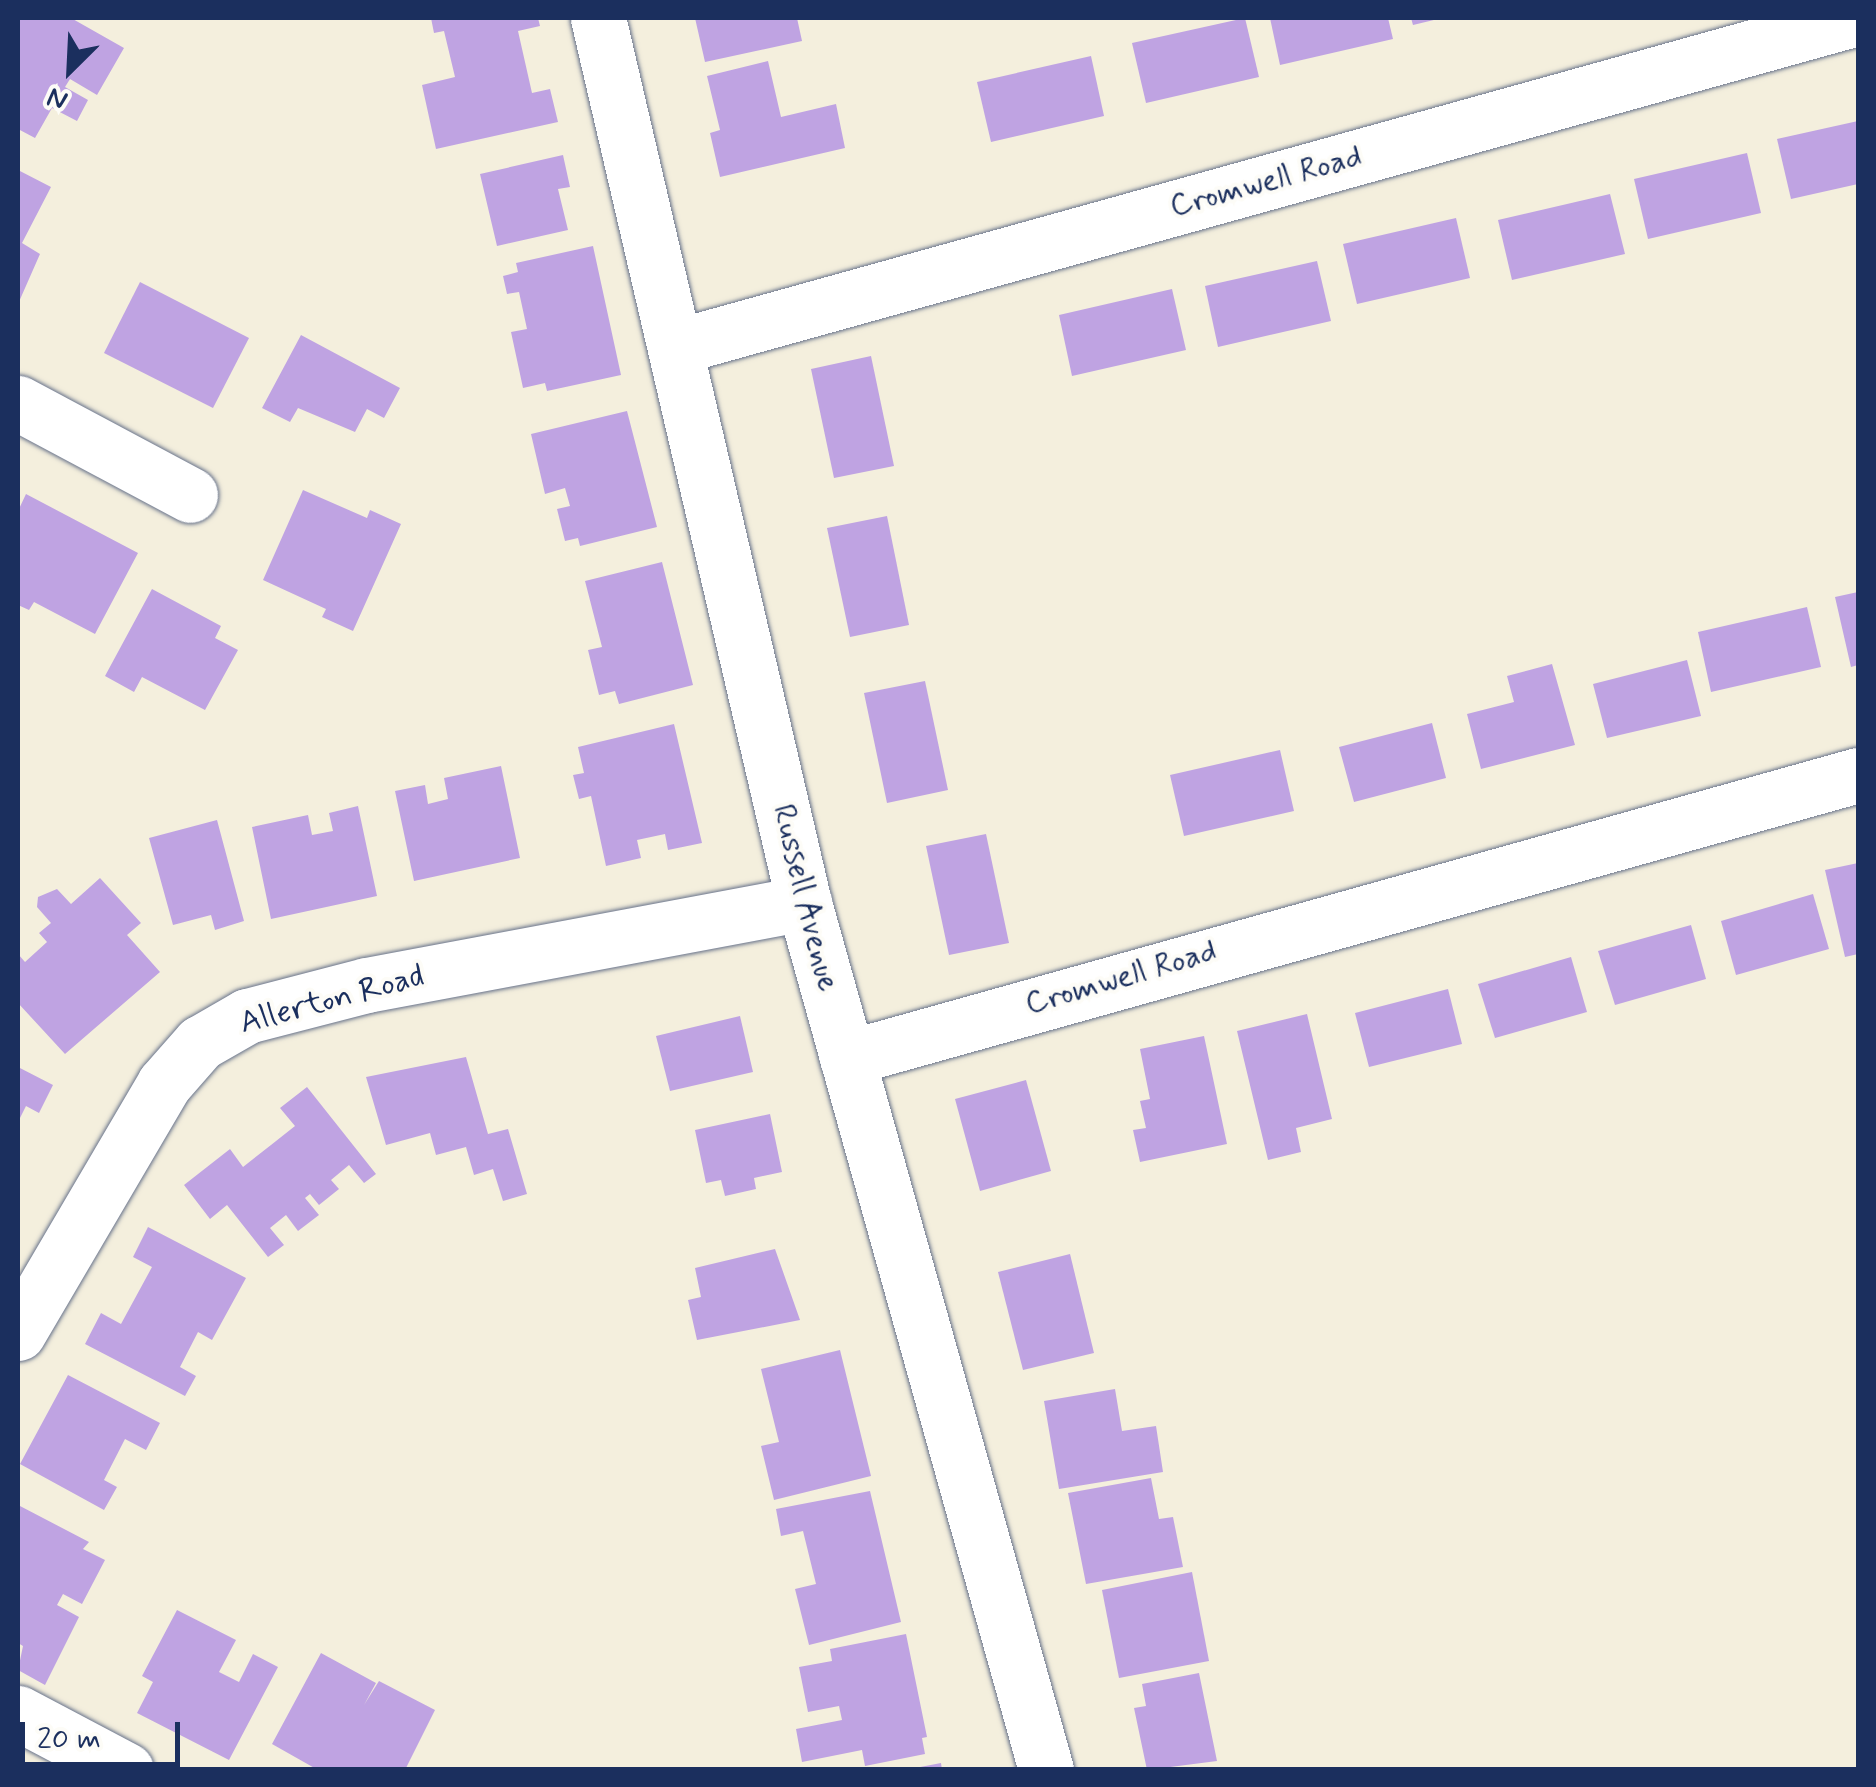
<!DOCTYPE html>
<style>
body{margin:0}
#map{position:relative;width:1876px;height:1787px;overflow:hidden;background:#f4efdd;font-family:Mynerve,sans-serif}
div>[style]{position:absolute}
.building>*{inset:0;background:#bfa3e2}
.roads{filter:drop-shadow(0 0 2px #67728a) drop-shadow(0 0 2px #67728a)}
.minor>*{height:55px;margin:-27.5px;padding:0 27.5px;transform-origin:27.5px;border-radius:27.5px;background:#fff}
span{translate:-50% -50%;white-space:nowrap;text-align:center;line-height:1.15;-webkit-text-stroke:8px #fdfcf7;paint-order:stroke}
.street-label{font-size:32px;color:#1b2f5e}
.frame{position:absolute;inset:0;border:20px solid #1b2f5e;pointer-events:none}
.north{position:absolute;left:20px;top:20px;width:100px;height:100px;-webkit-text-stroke:8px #fdfcf7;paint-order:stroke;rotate:204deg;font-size:28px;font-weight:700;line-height:40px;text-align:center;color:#1b2f5e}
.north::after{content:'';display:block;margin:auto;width:35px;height:45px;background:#1b2f5e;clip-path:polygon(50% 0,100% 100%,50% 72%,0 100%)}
.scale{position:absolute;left:20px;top:1722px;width:160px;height:45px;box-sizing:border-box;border:5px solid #1b2f5e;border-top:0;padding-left:12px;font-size:30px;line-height:35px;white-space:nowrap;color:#1b2f5e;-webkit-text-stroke:8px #fdfcf7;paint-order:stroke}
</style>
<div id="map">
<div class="building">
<div style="clip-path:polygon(18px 18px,71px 18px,124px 48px,97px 95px,70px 79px,65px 87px,88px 100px,77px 121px,52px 108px,35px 138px,18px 129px)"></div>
<div style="clip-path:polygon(431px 18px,538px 18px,540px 26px,518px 31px,532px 93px,550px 89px,558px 122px,436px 149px,422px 85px,455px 77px,444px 31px,434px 33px)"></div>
<div style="clip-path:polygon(695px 18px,797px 18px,802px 41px,705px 62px)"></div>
<div style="clip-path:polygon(1245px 18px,1259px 77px,1146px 103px,1132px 43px)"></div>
<div style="clip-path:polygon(1270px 18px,1388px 18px,1393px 39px,1280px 65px)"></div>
<div style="clip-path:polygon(1411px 18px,1437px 18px,1438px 19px,1413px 25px)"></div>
<div style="clip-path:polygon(1091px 56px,1104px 116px,991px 142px,977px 82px)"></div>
<div style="clip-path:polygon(768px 61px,781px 117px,836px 104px,845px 148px,720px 177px,710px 133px,720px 130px,707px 76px)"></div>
<div style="clip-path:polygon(1858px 121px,1858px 184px,1791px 199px,1777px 139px)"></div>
<div style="clip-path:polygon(1747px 153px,1761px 213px,1648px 239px,1634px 179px)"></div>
<div style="clip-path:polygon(563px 155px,570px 187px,558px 189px,568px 230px,497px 246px,480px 174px)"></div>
<div style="clip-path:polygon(18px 170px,51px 187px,22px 243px,40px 254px,18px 304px)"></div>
<div style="clip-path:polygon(1610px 194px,1625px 254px,1512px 280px,1498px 220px)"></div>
<div style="clip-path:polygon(1456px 218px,1470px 278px,1357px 304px,1343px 244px)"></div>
<div style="clip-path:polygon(593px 246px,621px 375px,547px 391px,545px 383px,523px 388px,511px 332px,527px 329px,519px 292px,507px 294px,503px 276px,518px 272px,516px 263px)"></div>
<div style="clip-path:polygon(1317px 261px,1331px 321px,1218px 347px,1205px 286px)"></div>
<div style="clip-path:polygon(140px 282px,249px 338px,213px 408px,104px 353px)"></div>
<div style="clip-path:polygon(1172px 289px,1186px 350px,1072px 376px,1059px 315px)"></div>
<div style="clip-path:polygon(301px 335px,400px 388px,384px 418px,367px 409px,355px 432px,298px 408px,290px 422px,262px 408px)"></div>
<div style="clip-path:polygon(871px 356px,894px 466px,834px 478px,811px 369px)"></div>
<div style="clip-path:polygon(627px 411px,657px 527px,580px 546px,578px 538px,565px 541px,557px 509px,570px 506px,565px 488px,545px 494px,531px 434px)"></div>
<div style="clip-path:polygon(303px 490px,367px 518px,370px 510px,401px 524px,353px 631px,322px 617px,326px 609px,263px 580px)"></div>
<div style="clip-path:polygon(26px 494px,138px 553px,95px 634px,34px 602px,29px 610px,18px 605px,18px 511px)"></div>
<div style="clip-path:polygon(887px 516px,909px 625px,850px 637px,827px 528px)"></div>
<div style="clip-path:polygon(662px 562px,693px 685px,619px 704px,615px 691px,599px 695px,588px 650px,602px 647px,585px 581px)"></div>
<div style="clip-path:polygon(152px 589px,221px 626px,215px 638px,238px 650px,205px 710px,142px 677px,134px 692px,105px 676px)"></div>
<div style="clip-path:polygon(1858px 592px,1858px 665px,1851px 667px,1835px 597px)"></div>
<div style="clip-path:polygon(1807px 607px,1821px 667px,1711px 692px,1698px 632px)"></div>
<div style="clip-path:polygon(1687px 660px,1701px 716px,1607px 738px,1593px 684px)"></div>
<div style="clip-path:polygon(1552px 664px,1575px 745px,1481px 769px,1467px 714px,1514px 702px,1507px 676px)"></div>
<div style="clip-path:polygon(925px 681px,948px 790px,887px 803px,864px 693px)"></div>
<div style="clip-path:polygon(1432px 723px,1446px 778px,1354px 802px,1339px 747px)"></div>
<div style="clip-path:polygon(674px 724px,702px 843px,668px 850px,665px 834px,637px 840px,641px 858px,606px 866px,591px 796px,579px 799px,573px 775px,584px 773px,578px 747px)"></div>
<div style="clip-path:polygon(1280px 750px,1294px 811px,1184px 836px,1170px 775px)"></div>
<div style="clip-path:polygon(501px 766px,520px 858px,414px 881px,395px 791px,425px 785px,428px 804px,448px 799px,444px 778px)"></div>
<div style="clip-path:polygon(358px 806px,377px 896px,271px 919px,252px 827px,308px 815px,312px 835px,333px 831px,329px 813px)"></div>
<div style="clip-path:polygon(217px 820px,244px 921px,215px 930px,211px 915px,173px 925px,149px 838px)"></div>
<div style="clip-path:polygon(986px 834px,1009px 943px,949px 955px,926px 846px)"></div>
<div style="clip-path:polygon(1858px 863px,1858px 954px,1845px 957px,1825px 870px)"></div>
<div style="clip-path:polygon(100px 878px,141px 923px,127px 935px,160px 972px,65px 1054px,18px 1003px,18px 954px,25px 962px,47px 942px,39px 933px,51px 923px,37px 907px,38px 897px,57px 889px,71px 904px)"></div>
<div style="clip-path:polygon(1813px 894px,1829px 949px,1736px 975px,1721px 921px)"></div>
<div style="clip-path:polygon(1691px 925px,1706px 979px,1615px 1005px,1598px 951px)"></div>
<div style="clip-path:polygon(1571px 957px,1587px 1012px,1495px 1038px,1478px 984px)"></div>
<div style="clip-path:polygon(1448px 989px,1462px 1044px,1369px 1067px,1355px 1013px)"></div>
<div style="clip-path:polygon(1307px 1014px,1332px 1119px,1296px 1128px,1301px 1152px,1268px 1160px,1237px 1031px)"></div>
<div style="clip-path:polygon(740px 1016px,753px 1072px,670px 1091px,656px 1036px)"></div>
<div style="clip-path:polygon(1204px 1036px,1227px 1144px,1140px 1162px,1133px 1130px,1146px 1128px,1140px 1101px,1150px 1099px,1140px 1049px)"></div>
<div style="clip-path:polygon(466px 1057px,488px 1134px,508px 1129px,527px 1194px,503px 1201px,493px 1169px,474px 1175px,466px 1147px,436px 1155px,430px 1133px,386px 1145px,366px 1077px)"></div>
<div style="clip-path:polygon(18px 1067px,53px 1085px,39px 1113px,26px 1106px,18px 1122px)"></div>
<div style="clip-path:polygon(1026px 1080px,1051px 1171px,980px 1191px,955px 1099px)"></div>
<div style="clip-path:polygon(307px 1087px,376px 1174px,364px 1183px,349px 1165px,331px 1180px,339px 1189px,319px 1205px,310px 1194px,305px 1198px,319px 1215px,298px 1231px,286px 1215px,270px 1228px,284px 1245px,268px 1257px,227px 1205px,210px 1219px,184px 1185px,230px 1149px,243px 1167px,271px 1145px,295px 1126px,280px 1108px)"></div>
<div style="clip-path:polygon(770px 1114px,782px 1172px,754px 1178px,756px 1189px,725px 1196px,721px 1180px,706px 1183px,695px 1130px)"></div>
<div style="clip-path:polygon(148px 1227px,246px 1278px,212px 1340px,198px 1332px,180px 1367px,196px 1376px,185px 1396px,85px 1344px,101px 1313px,121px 1324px,152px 1267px,133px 1257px)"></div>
<div style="clip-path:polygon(775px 1249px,800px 1320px,697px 1340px,688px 1300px,701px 1297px,695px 1268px)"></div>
<div style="clip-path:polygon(1070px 1254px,1094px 1353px,1023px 1370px,998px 1272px)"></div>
<div style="clip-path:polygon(840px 1350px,871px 1476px,774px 1500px,761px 1446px,779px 1442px,761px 1369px)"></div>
<div style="clip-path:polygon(68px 1375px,160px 1423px,146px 1450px,125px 1439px,104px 1480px,117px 1487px,104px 1510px,20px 1464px)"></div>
<div style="clip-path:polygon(1115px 1389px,1122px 1431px,1156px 1426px,1163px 1472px,1059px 1489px,1044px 1401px)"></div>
<div style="clip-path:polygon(1151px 1478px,1159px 1519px,1173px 1517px,1183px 1567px,1086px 1584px,1068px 1493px)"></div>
<div style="clip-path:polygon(870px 1491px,901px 1622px,809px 1645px,795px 1589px,816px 1584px,803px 1531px,781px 1536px,776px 1509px)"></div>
<div style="clip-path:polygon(20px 1506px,89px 1542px,83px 1549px,105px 1560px,82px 1604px,63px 1594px,57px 1605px,79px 1617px,45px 1685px,18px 1670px,23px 1646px,18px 1643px)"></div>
<div style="clip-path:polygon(1192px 1572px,1209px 1661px,1119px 1678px,1102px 1590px)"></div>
<div style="clip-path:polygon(177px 1610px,236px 1640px,219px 1672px,239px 1682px,253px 1654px,278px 1667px,229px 1760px,137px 1713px,153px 1682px,142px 1676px)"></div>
<div style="clip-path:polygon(906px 1634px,927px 1737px,922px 1738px,925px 1754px,865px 1766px,862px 1750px,802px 1762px,796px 1729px,842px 1720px,839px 1706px,808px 1712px,799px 1667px,832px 1661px,830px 1649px)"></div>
<div style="clip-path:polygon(321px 1653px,376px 1683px,364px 1705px,379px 1681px,435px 1710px,405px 1770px,318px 1770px,272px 1744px)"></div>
<div style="clip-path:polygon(1199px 1673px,1217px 1761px,1147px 1770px,1134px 1708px,1146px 1706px,1142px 1684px)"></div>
<div style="clip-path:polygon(941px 1763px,942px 1770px,915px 1770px,915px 1768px)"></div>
</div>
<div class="roads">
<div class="minor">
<div style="left:598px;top:18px;width:909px;rotate:76.9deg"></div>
<div style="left:804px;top:903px;width:900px;rotate:74.4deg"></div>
<div style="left:675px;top:347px;width:1227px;rotate:-15.55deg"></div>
<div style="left:18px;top:403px;width:195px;rotate:28.1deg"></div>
<div style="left:847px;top:1058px;width:1050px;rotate:-15.64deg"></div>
<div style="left:18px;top:1333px;width:289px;rotate:-59.6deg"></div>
<div style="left:164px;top:1084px;width:55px;rotate:-48.7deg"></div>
<div style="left:200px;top:1043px;width:54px;rotate:-29.9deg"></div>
<div style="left:247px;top:1016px;width:124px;rotate:-14.5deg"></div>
<div style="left:367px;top:985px;width:445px;rotate:-10.6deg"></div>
<div style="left:18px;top:1713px;width:122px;rotate:27.8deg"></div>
</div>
</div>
<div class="street-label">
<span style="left:1266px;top:182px;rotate:-15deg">Cromwell Road</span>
<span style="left:805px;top:898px;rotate:76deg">Russell Avenue</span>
<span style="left:1121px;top:978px;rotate:-16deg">Cromwell Road</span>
<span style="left:332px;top:1000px;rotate:-15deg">Allerton Road</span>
</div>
<div class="frame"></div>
<div class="north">N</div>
<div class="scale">20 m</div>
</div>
